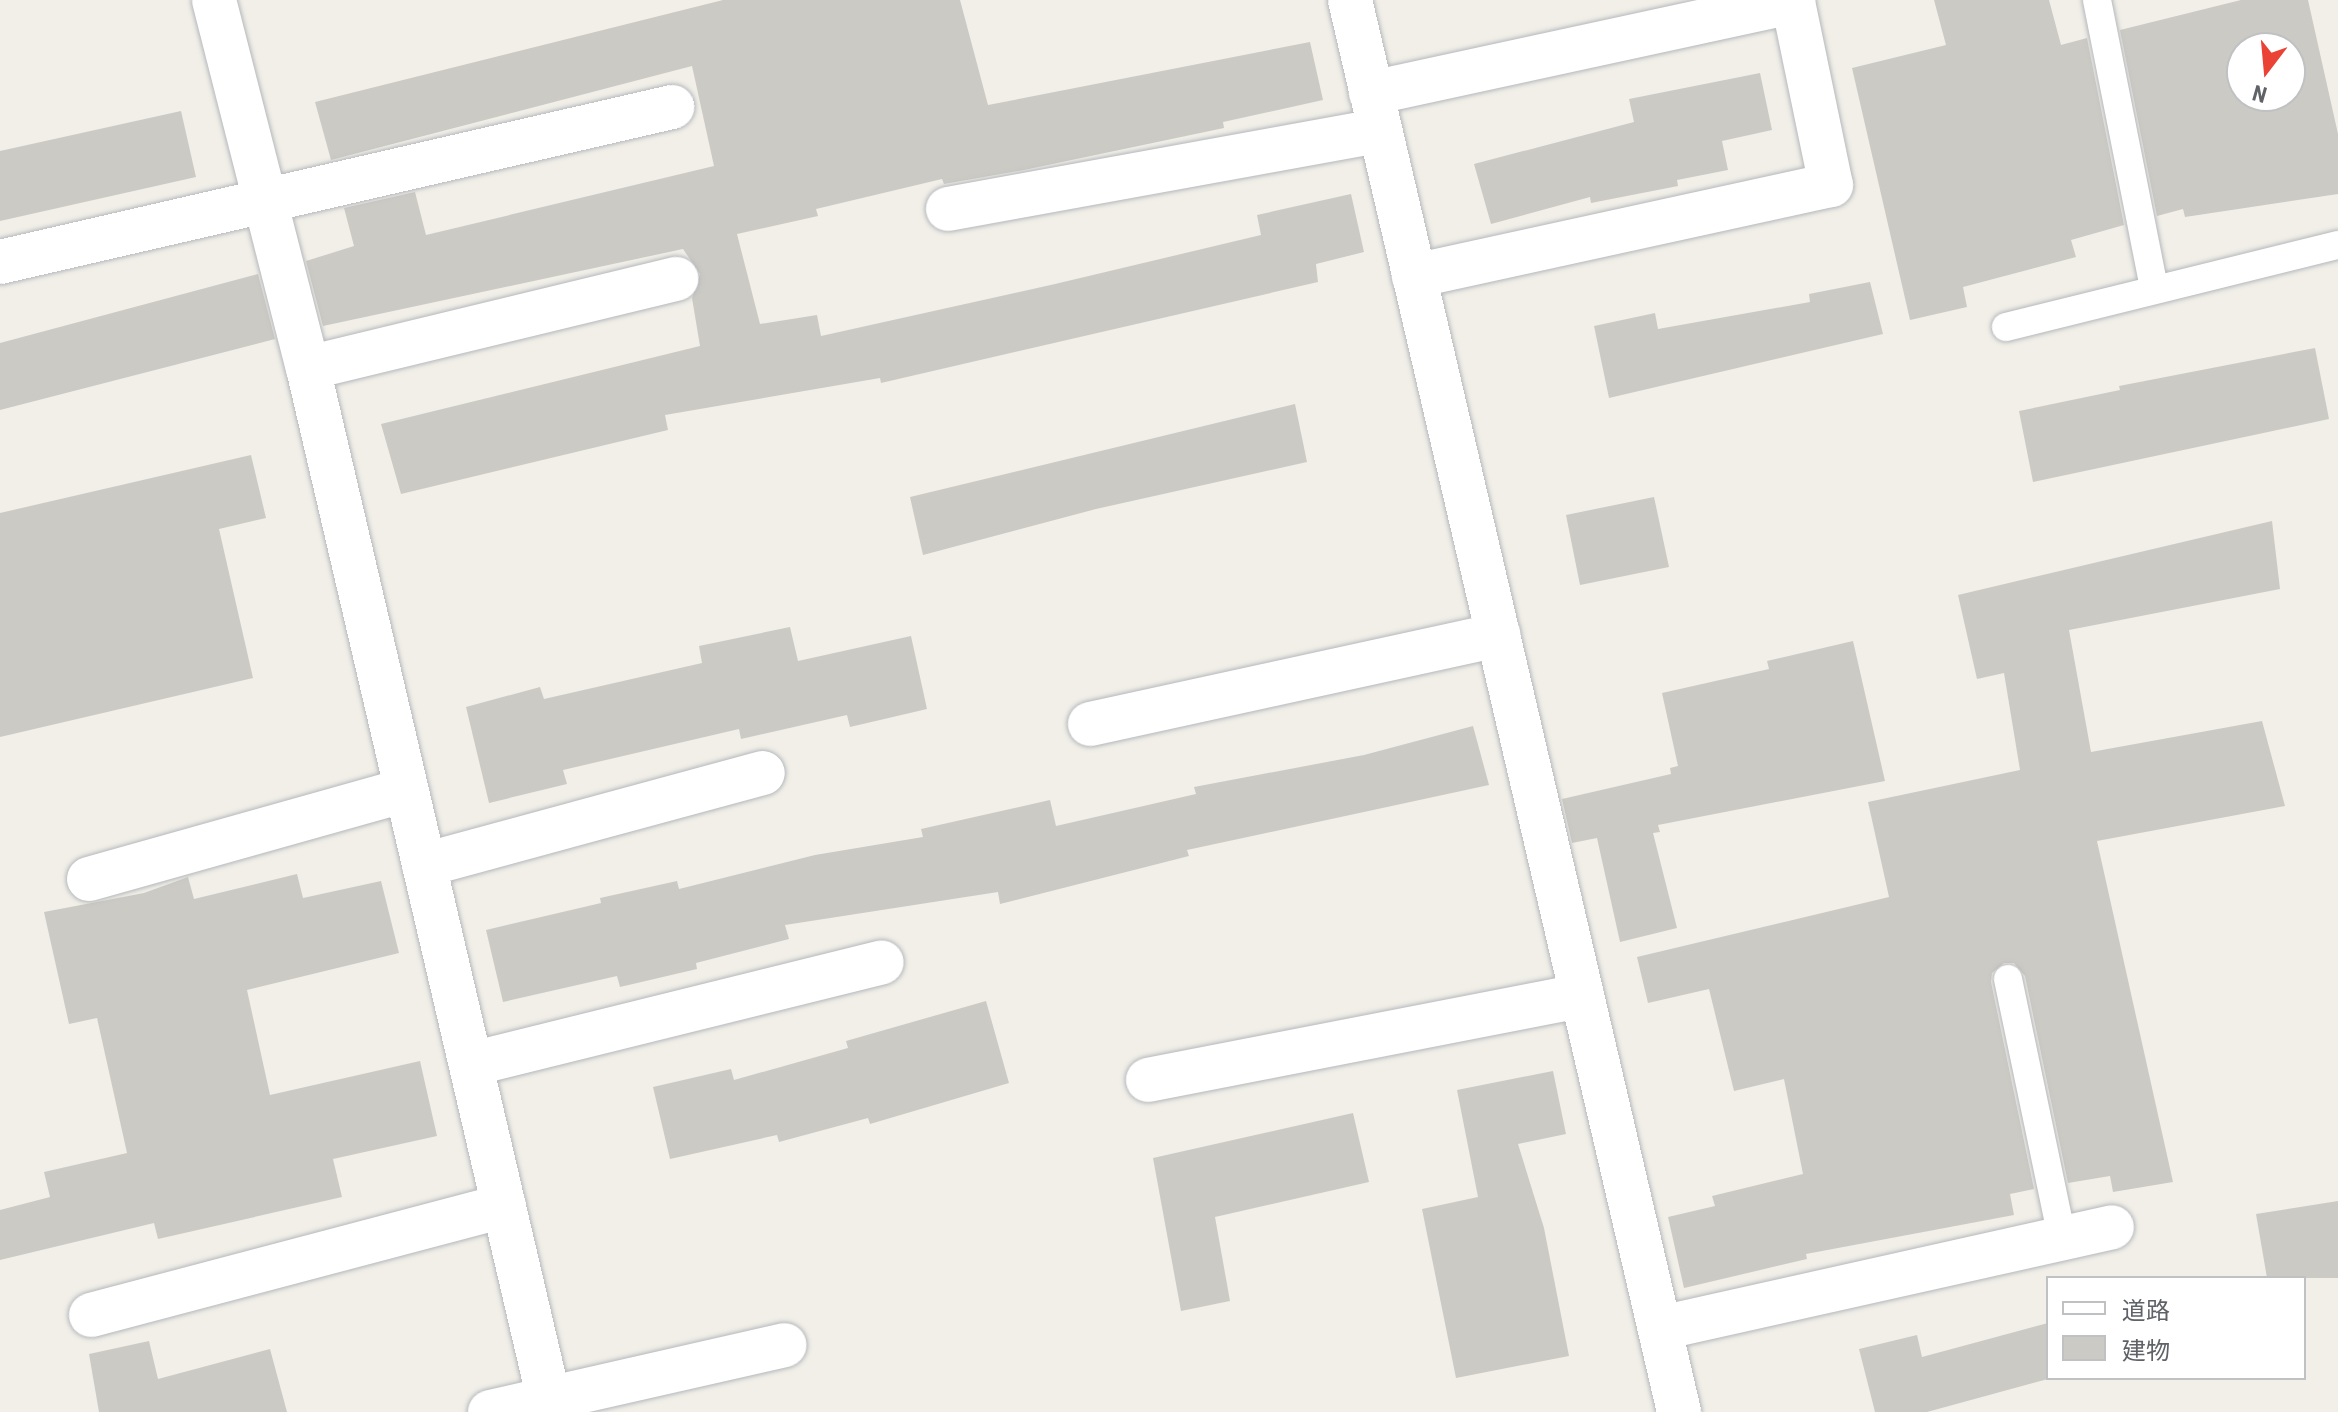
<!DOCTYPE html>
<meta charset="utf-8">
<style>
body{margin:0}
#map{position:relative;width:2338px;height:1412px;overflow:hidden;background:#f1efe8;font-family:"Roboto Condensed","Noto Sans JP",sans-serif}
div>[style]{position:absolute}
.building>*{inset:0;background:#cccac5}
.roads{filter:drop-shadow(0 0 2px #b5b8bc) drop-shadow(0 0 2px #b5b8bc)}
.service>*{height:28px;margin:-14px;padding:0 14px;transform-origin:14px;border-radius:14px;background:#fff}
.minor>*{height:44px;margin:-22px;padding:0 22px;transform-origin:22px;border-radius:22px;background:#fff}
span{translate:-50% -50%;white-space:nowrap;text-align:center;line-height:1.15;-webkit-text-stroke:6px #fff;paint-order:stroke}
.legend{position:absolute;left:2046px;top:1276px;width:260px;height:104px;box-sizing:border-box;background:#fff;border:2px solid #bfc1c3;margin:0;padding:10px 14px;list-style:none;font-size:24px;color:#5f6368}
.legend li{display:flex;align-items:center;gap:16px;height:40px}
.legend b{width:40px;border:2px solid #bfc1c3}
.north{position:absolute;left:2226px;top:32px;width:80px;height:80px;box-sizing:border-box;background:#fff;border:2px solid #bfc1c3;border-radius:50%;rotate:196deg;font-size:22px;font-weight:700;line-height:32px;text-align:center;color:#5f6368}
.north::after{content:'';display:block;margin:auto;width:28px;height:36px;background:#ea4335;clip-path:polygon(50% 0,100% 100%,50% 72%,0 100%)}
</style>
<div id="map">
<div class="building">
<div style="clip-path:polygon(723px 0,960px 0,988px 105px,1310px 42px,1323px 100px,1223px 122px,1224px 128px,1024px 170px,944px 184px,942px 179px,816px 209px,818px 216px,737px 234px,760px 324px,817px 315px,821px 336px,1055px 284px,1261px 235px,1257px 215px,1351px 194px,1364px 252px,1316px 264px,1318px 282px,881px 383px,880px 378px,665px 415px,668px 430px,401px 494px,381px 424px,700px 346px,692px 298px,700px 274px,683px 249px,323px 326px,306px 261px,354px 246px,344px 208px,415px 192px,426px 235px,714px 166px,692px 66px,331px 160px,315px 102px)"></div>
<div style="clip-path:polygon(1934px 0,2049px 0,2061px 45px,2087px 38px,2124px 225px,2071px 240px,2076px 257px,1963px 287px,1967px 307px,1910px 320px,1852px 68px,1946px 45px)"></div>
<div style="clip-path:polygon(evenodd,2241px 0,2308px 0,2338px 134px,2338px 194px,2185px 217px,2183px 209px,2157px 216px,2120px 30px,2241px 0,2242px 48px,2290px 48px,2290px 96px,2242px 96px,2242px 48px)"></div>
<div style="clip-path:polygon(1760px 73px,1772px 130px,1722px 141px,1728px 170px,1677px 180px,1678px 186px,1591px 203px,1590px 197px,1491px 224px,1474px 164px,1634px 122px,1629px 99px)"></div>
<div style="clip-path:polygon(181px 111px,196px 177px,0 221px,0 151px)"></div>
<div style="clip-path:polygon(258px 274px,275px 339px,0 410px,0 343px)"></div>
<div style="clip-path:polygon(1870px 282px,1883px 334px,1609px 398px,1594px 326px,1655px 313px,1658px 329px,1810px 302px,1809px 294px)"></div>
<div style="clip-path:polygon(2315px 348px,2329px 419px,2033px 482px,2019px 411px,2120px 390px,2119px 386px)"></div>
<div style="clip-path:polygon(1295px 404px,1307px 462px,1096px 509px,923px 555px,910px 497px)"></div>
<div style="clip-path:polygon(251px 455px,266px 518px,219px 529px,253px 678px,0 737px,0 513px)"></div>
<div style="clip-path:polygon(1654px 497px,1669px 567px,1580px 585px,1566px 515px)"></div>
<div style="clip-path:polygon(2272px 521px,2280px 589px,2069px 630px,2091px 752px,2262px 721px,2285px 806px,2097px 841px,2173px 1182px,2113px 1192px,2110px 1176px,2068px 1183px,2025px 976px,2014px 963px,2004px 963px,1992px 973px,1991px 982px,2034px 1189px,2010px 1194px,2014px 1215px,1806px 1254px,1807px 1259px,1684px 1288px,1668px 1217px,1715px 1206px,1712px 1196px,1803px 1174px,1784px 1079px,1734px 1091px,1709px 989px,1648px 1003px,1637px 957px,1889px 897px,1868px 802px,2020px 770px,2004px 673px,1977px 679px,1958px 595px)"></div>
<div style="clip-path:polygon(790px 627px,798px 661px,911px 636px,927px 709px,850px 727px,847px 715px,741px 739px,739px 729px,563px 770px,567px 784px,489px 803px,466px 707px,540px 687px,544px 699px,702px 663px,699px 646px)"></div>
<div style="clip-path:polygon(1853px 641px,1885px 781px,1658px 825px,1660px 832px,1653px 833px,1677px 928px,1620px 942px,1597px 838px,1572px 843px,1562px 799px,1671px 774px,1670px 768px,1678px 766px,1662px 693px,1769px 669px,1767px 661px)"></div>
<div style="clip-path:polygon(1473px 726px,1489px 785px,1187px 850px,1189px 856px,1000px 904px,998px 892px,785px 925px,789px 939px,696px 963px,697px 969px,620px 987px,617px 976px,503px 1002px,486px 930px,601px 903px,600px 898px,677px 881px,679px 889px,815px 855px,923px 837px,921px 829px,1050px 800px,1056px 826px,1196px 794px,1194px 787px,1364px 755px)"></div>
<div style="clip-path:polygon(297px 874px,303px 898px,381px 881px,399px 953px,247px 990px,270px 1095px,420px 1061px,437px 1136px,333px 1159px,342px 1197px,158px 1239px,154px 1223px,0 1260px,0 1210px,50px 1197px,44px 1172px,127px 1153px,97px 1018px,69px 1024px,44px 912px,144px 893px,188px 877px,194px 899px)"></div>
<div style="clip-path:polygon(986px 1001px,1009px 1083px,870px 1124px,868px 1118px,779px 1142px,777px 1135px,670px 1159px,653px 1087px,731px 1069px,734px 1080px,848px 1048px,846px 1041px)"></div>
<div style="clip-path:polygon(1553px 1071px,1566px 1134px,1518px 1144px,1544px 1228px,1569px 1356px,1456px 1378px,1422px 1209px,1478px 1197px,1457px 1090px)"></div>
<div style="clip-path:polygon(1353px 1113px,1369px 1182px,1215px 1217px,1230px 1301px,1181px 1311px,1153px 1158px)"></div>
<div style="clip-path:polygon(2338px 1201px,2338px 1278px,2267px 1278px,2256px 1214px)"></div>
<div style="clip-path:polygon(2048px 1323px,2048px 1379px,1927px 1412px,1875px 1412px,1859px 1349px,1917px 1335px,1922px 1357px)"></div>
<div style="clip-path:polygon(149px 1341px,158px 1379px,270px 1349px,287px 1412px,99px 1412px,89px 1354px)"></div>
</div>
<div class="roads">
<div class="service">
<div style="left:2097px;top:0;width:294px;rotate:78.8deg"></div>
<div style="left:2006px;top:327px;width:342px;rotate:-13.9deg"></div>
<div style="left:2008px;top:979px;width:265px;rotate:78.2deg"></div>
</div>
<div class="minor">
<div style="left:214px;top:0;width:380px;rotate:75.7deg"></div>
<div style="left:308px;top:368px;width:1072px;rotate:76.85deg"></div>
<div style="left:1350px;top:0;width:1450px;rotate:76.88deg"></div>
<div style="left:1371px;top:93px;width:432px;rotate:-12.2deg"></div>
<div style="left:1793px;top:2px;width:187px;rotate:78.3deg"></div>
<div style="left:1831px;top:185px;width:427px;rotate:167.7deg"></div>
<div style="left:948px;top:209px;width:438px;rotate:-10.3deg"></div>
<div style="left:0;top:262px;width:690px;rotate:-12.99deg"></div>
<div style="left:308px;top:368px;width:379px;rotate:-13.6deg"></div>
<div style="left:1090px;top:724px;width:418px;rotate:-12.3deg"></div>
<div style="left:424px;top:865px;width:351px;rotate:-15.2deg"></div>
<div style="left:89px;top:879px;width:329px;rotate:-15.7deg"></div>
<div style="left:471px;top:1064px;width:423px;rotate:-13.9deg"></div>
<div style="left:1148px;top:1080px;width:442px;rotate:-11deg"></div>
<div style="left:91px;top:1315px;width:427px;rotate:-14.8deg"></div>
<div style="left:1661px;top:1328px;width:462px;rotate:-12.6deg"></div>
<div style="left:490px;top:1412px;width:302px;rotate:-12.8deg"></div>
</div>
</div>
<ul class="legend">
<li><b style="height:10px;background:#fff"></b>道路</li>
<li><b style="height:22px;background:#cccac5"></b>建物</li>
</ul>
<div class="north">N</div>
</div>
